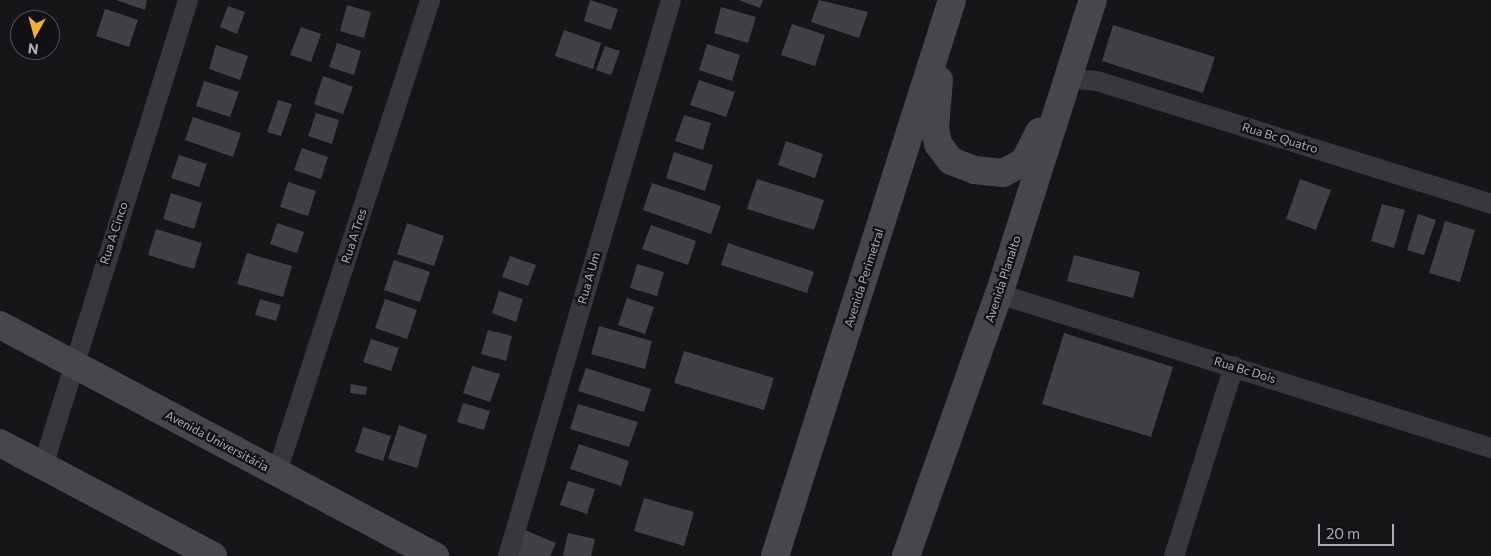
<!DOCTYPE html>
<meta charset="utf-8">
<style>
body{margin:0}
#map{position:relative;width:1491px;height:556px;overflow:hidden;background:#161618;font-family:Commissioner,sans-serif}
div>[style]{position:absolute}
.building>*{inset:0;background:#404145}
.street>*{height:20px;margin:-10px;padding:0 10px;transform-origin:10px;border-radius:10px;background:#37383d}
.secondary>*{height:28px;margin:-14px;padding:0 14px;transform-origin:14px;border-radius:14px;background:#45474d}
span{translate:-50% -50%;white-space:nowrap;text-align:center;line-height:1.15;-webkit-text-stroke:4.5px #111113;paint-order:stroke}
.street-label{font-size:12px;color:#a8adb8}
.north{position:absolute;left:10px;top:10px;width:50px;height:50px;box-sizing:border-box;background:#111113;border:1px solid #4d4f55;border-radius:50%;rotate:187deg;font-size:14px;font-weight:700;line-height:20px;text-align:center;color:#a8adb8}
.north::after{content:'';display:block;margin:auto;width:18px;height:22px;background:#f2b134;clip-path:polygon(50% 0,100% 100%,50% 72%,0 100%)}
.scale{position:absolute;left:1318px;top:524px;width:76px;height:22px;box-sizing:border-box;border:2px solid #a8adb8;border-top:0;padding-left:6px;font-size:15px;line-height:18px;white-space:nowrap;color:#a8adb8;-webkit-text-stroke:4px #111113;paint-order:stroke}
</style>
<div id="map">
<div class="building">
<div style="clip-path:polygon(116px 0,147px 0,145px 10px)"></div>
<div style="clip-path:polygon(590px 0,618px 9px,611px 30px,584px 21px)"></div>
<div style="clip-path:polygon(739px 0,763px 0,760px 8px)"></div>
<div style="clip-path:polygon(819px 0,868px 12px,859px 38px,811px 22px)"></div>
<div style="clip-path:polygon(347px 5px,371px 12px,364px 38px,340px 31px)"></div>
<div style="clip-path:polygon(228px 6px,245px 12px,237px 34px,220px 27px)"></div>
<div style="clip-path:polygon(721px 7px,756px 17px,748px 43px,714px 33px)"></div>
<div style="clip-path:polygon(105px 9px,138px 20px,129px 47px,96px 36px)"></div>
<div style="clip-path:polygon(792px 24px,825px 35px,815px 66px,781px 55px)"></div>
<div style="clip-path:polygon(1113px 25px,1215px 57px,1203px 93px,1102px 61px)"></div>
<div style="clip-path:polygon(301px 27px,321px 34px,311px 62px,290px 55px)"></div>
<div style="clip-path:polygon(564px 30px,601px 43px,593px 69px,555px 56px)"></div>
<div style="clip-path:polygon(337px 43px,361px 51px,354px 75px,329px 67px)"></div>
<div style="clip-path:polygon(707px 44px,740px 55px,732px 81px,699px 70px)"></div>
<div style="clip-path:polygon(216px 45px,248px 56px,240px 80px,209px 69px)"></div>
<div style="clip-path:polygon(605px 46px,620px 51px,611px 75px,596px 70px)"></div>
<div style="clip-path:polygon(323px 76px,353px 87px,343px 114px,314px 104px)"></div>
<div style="clip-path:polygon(699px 80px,735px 92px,726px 117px,690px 105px)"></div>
<div style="clip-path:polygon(204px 81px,239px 92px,230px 117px,196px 106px)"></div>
<div style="clip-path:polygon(278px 100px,292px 104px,281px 136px,267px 132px)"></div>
<div style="clip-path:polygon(316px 113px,339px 120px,332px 144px,308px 136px)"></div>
<div style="clip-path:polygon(684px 115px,711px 123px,703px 150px,675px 141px)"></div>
<div style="clip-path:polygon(193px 117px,241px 133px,233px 157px,185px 140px)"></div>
<div style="clip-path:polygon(786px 141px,823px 154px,815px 178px,778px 165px)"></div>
<div style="clip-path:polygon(302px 148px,328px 157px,321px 179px,294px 170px)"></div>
<div style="clip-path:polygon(674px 152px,713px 165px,705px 191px,666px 178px)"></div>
<div style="clip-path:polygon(179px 155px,207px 164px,199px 187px,171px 178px)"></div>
<div style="clip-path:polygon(757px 179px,824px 200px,814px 230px,747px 209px)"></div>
<div style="clip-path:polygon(1300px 179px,1331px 190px,1316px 230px,1286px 219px)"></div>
<div style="clip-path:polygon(288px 182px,316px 191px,308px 216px,280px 207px)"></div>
<div style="clip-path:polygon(652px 183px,721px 206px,711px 234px,643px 210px)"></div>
<div style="clip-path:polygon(171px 193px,202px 203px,194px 229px,163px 219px)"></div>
<div style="clip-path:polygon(1382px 204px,1405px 210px,1394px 248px,1371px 241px)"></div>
<div style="clip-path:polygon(1418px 214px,1436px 220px,1424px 255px,1407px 250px)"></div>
<div style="clip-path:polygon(1445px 221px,1475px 230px,1460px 282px,1429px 273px)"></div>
<div style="clip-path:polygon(277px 223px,304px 232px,297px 253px,270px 244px)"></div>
<div style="clip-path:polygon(407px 223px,444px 236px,434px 266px,397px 254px)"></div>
<div style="clip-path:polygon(651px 225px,696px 241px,688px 265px,642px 249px)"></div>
<div style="clip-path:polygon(156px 229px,202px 243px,194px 269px,148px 255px)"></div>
<div style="clip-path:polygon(728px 243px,814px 272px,807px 293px,721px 265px)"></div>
<div style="clip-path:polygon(247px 253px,292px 266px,283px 297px,237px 284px)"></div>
<div style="clip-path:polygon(1074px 255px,1140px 272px,1133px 298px,1067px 281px)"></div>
<div style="clip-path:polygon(510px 256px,536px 265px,528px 286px,502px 277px)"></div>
<div style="clip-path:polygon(394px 260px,430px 272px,420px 302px,384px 290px)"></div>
<div style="clip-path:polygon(637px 264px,664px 272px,657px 296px,630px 288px)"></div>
<div style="clip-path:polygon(499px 291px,523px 299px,516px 322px,492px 313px)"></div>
<div style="clip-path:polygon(627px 298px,654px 307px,645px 334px,618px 325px)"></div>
<div style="clip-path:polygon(260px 299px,281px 305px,276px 321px,255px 315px)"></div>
<div style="clip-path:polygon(385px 299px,417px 310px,407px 339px,375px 328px)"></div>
<div style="clip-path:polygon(599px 326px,652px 341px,645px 369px,591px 354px)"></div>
<div style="clip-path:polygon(488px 330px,512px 336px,506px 361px,481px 354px)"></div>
<div style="clip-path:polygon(1064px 333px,1173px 367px,1151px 437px,1042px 404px)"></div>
<div style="clip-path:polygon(371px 339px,399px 348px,391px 371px,363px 362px)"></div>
<div style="clip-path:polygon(684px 351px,774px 378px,764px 410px,674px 383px)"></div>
<div style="clip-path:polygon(472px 366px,500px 374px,490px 402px,463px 393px)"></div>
<div style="clip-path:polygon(586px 368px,651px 389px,644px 412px,578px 391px)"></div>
<div style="clip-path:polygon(351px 384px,367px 387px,366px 395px,350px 393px)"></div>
<div style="clip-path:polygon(463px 403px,490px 411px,484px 430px,457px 422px)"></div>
<div style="clip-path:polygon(578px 404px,638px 422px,629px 447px,570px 429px)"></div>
<div style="clip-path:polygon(399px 425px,427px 435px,417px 468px,388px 459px)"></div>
<div style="clip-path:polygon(363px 427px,391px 436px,383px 461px,355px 452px)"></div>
<div style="clip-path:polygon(579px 444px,629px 461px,621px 486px,570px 469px)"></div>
<div style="clip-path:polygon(568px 481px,595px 489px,587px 514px,560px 505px)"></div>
<div style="clip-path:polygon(644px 498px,694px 512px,684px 546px,634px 531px)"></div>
<div style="clip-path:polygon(525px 530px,556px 543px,550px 556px,515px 556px)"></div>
<div style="clip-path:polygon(568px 533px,595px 539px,591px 556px,563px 556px)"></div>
</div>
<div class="street">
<div style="left:1067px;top:78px;width:30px;rotate:6deg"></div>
<div style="left:1097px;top:81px;width:413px;rotate:17.3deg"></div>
<div style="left:999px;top:294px;width:516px;rotate:17.38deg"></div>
<div style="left:43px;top:466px;width:488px;rotate:-72.7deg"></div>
<div style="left:277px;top:472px;width:496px;rotate:-72deg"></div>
<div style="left:508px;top:556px;width:579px;rotate:-73.66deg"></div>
<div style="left:1174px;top:556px;width:199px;rotate:-72.5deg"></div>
</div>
<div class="secondary">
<div style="left:939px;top:80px;width:48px;rotate:94.8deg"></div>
<div style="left:935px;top:128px;width:16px;rotate:79deg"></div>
<div style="left:938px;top:144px;width:21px;rotate:53deg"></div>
<div style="left:951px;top:161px;width:25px;rotate:21deg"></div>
<div style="left:974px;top:170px;width:29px;rotate:6deg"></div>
<div style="left:1003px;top:173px;width:24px;rotate:-28deg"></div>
<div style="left:1024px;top:162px;width:34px;rotate:-63deg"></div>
<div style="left:0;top:325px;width:493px;rotate:28deg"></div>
<div style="left:0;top:443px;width:241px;rotate:27.9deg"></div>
<div style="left:775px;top:556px;width:583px;rotate:-72.34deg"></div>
<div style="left:906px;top:556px;width:278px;rotate:-70.5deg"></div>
<div style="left:999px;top:294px;width:309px;rotate:-72.3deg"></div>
</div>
<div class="street-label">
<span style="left:1280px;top:138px;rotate:17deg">Rua Bc Quatro</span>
<span style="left:114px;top:233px;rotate:-72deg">Rua A Cinco</span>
<span style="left:354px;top:236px;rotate:-72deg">Rua A Tres</span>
<span style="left:589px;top:278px;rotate:-74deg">Rua A Um</span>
<span style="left:864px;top:278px;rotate:-72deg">Avenida Perimetral</span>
<span style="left:1003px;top:279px;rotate:-72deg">Avenida Planalto</span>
<span style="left:1245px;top:370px;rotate:17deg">Rua Bc Dois</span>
<span style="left:217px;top:441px;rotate:28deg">Avenida Universitária</span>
</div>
<div class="north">N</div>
<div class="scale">20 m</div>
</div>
